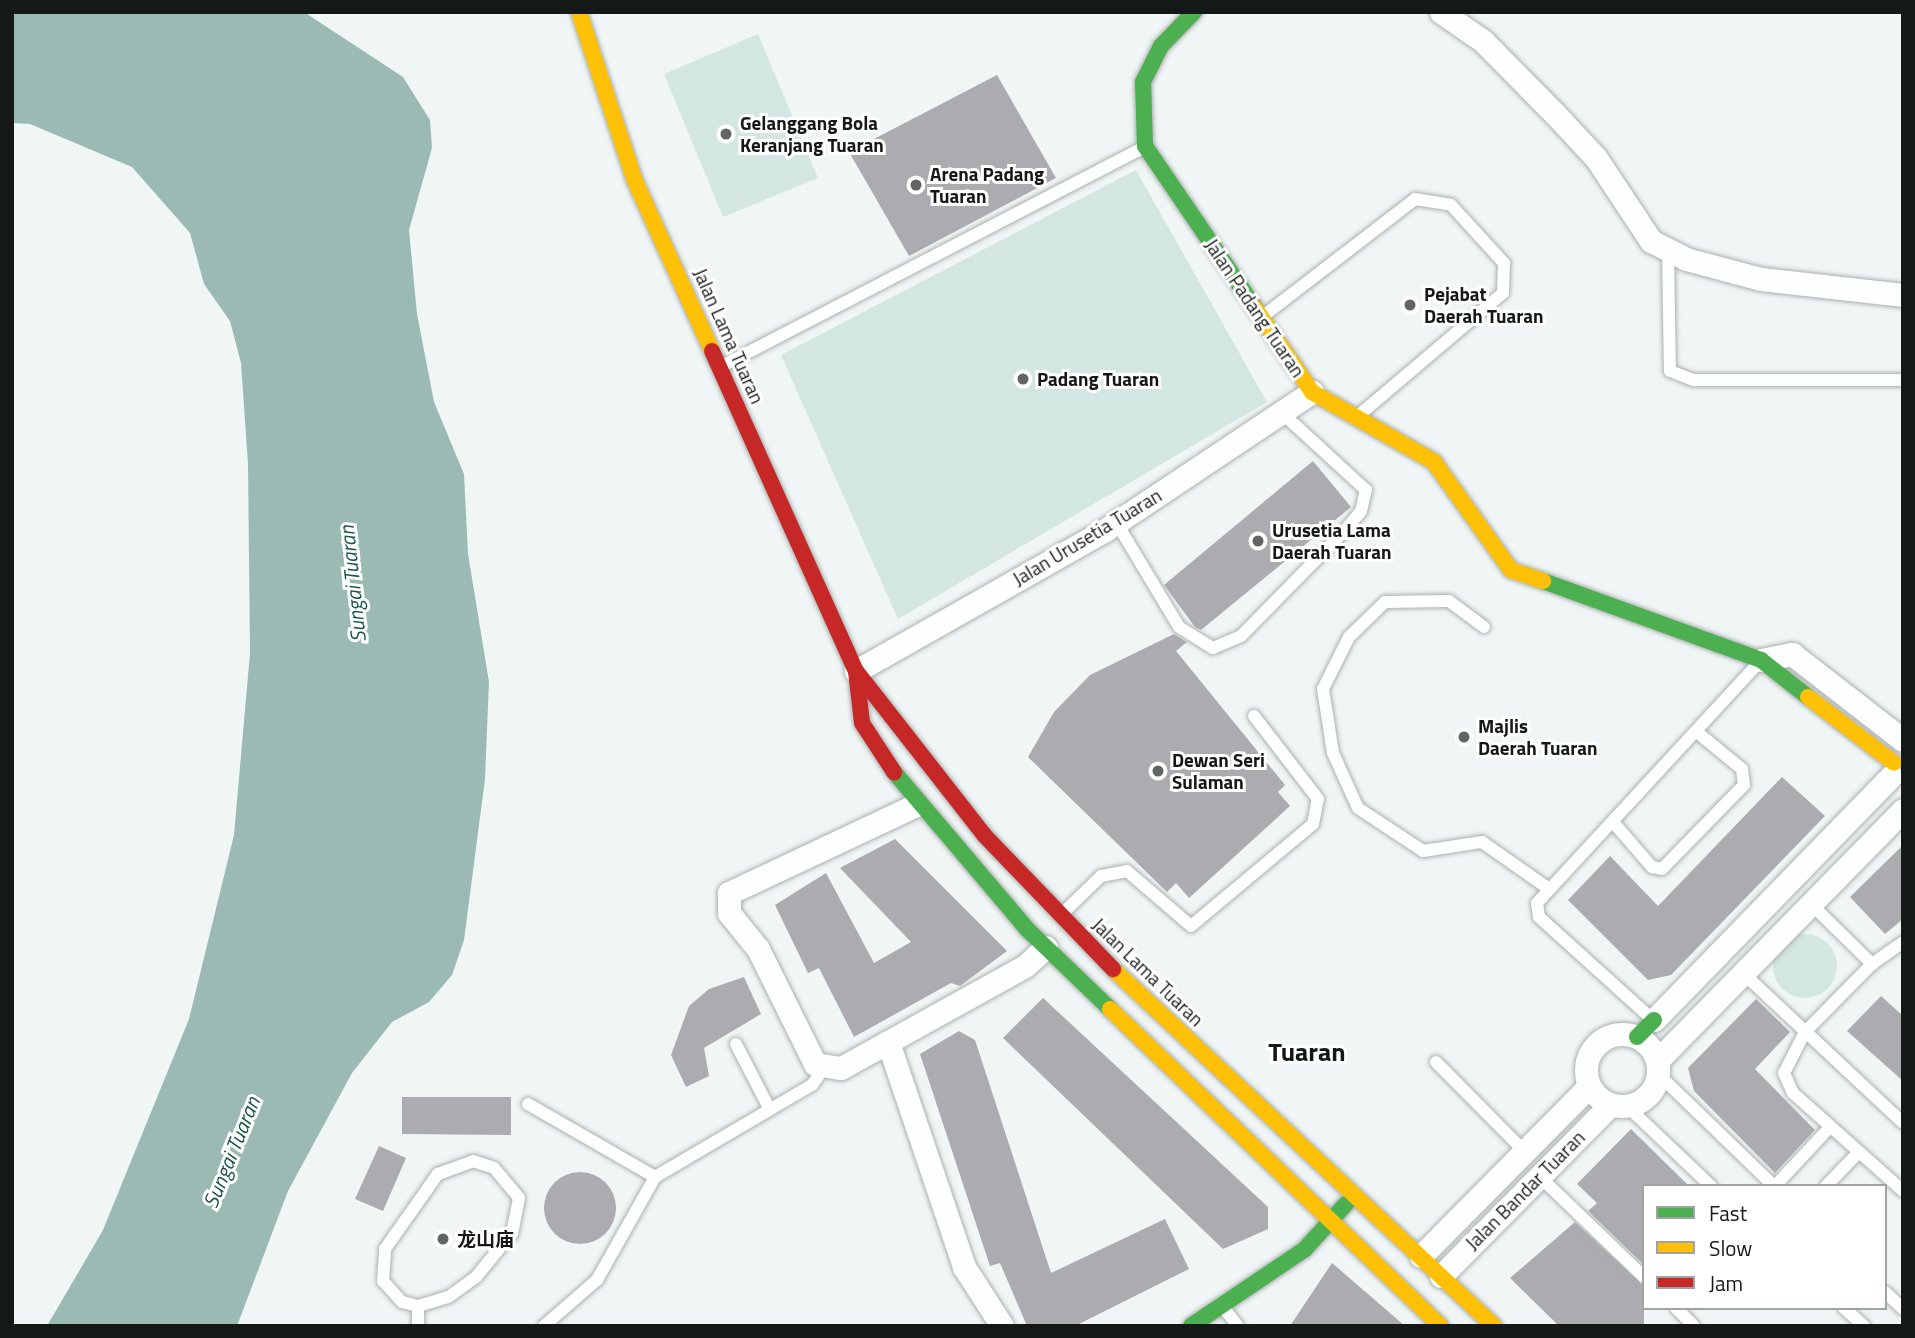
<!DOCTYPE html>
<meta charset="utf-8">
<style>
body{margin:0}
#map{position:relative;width:1915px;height:1338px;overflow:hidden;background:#f0f6f5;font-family:"Titillium Web","Noto Sans SC",sans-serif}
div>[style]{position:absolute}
.green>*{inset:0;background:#d4e6e2}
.round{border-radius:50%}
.water>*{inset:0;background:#9bbab3}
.building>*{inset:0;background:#ababb0}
.roads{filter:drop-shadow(0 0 2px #abb0af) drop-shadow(0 0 2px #abb0af)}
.lane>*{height:12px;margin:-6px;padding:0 6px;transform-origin:6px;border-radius:6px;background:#fdfefe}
.street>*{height:23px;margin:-11.5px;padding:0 11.5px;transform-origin:11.5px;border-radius:11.5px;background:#fdfefe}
.street>.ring{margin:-11.5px;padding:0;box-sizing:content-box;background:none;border:23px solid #fdfefe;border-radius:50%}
.fast>*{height:16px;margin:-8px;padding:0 8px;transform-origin:8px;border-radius:8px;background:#4caf50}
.slow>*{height:16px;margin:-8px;padding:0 8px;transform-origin:8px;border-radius:8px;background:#ffc107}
.jam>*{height:16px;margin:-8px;padding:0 8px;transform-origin:8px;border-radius:8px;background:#c62828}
.dots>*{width:19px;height:19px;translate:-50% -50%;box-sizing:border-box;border:4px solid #fff;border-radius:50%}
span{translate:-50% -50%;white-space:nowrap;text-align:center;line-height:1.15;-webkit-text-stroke:6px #fff;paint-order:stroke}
.poi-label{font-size:19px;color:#141917;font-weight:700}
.left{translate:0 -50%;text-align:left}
.street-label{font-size:19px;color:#141917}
.water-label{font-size:21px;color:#185449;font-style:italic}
.district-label{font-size:26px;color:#141917;font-weight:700}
.frame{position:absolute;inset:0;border:14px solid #141917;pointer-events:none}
.legend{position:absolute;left:1642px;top:1184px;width:245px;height:126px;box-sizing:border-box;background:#fff;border:2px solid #a1a3a2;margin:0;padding:9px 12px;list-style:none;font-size:21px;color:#141917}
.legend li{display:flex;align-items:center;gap:14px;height:35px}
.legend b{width:35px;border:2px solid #a1a3a2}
</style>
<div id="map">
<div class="green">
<div style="clip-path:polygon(758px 34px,818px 178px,723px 217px,664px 74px)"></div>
<div style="clip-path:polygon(1136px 170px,1267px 402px,898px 619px,781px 355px)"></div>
<div class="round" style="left:1773px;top:934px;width:64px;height:64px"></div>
</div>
<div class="water">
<div style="clip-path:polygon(12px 12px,304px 12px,403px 77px,430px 120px,432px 148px,409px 230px,417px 314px,434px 402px,464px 474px,468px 554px,489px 682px,485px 779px,464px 940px,452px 975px,429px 1002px,392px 1022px,352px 1073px,288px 1191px,237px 1326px,47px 1326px,103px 1230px,189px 1019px,234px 835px,250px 653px,248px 464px,241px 363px,230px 321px,204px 284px,190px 233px,132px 167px,30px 124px,12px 123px)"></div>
</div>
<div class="building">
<div style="clip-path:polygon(997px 75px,1056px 178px,909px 256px,849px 152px)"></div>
<div style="clip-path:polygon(1313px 461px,1351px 507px,1201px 630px,1195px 627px,1164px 585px)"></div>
<div style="clip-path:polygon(1174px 634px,1187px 642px,1176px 651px,1285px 785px,1278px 792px,1290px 806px,1189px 898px,1176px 883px,1167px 892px,1028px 757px,1054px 712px,1090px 675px)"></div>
<div style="clip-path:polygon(1782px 777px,1825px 816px,1671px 975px,1648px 980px,1568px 900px,1610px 856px,1658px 906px)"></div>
<div style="clip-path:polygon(895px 839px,1007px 951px,960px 986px,951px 983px,854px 1037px,819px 968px,808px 973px,775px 905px,826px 873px,874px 963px,911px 942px,840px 868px)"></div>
<div style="clip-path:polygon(1903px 845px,1903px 919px,1885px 934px,1850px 897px)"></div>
<div style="clip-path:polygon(744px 977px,761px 1014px,704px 1048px,709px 1076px,686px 1087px,671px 1055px,689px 1006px,709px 989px)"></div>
<div style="clip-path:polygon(1881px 996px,1903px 1016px,1903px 1081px,1847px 1031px)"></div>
<div style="clip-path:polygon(1043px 998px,1268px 1207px,1268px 1229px,1223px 1249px,1003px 1038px)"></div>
<div style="clip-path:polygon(1756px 999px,1790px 1032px,1755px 1069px,1815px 1130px,1775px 1173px,1694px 1091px,1688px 1068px)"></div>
<div style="clip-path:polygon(959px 1031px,975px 1040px,1051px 1273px,1165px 1219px,1189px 1269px,1075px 1326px,1027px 1326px,1000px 1263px,990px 1266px,920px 1054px)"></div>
<div style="clip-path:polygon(402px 1097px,511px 1097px,511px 1135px,402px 1134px)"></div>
<div style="clip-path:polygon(1631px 1129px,1689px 1186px,1644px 1186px,1644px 1265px,1588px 1211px,1597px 1203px,1577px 1184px)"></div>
<div style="clip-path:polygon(379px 1146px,406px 1158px,383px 1211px,355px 1199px)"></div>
<div class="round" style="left:544px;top:1172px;width:72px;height:72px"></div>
<div style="clip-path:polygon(1575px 1222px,1644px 1286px,1644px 1326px,1559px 1326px,1510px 1278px)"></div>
<div style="clip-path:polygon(1332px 1263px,1405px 1326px,1290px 1326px)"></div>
</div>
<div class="roads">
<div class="lane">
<div style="left:1668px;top:249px;width:122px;rotate:89.1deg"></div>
<div style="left:1670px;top:371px;width:26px;rotate:21deg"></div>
<div style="left:1694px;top:380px;width:209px"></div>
<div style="left:1262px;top:317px;width:193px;rotate:-37.6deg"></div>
<div style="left:1415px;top:199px;width:36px;rotate:9deg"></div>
<div style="left:1451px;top:205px;width:79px;rotate:47.6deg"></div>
<div style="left:1504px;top:263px;width:30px;rotate:92deg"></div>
<div style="left:1503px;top:293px;width:190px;rotate:139.7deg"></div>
<div style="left:720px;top:367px;width:479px;rotate:-27.4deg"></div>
<div style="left:1116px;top:522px;width:122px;rotate:59deg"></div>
<div style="left:1179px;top:627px;width:40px;rotate:32deg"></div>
<div style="left:1213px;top:648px;width:30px;rotate:-23deg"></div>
<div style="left:1241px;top:636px;width:150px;rotate:-45.5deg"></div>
<div style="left:1346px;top:529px;width:23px;rotate:-50deg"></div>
<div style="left:1361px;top:511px;width:22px;rotate:-77deg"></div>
<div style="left:1366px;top:490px;width:115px;rotate:-137.5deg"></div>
<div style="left:1484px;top:627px;width:44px;rotate:-143.4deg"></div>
<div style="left:1449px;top:601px;width:64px;rotate:179.1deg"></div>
<div style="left:1385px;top:602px;width:50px;rotate:135.8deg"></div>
<div style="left:1349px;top:637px;width:58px;rotate:116.6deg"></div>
<div style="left:1323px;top:689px;width:65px;rotate:81.1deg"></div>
<div style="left:1333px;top:753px;width:60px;rotate:65.6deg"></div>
<div style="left:1358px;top:808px;width:78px;rotate:33.5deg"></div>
<div style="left:1423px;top:851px;width:60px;rotate:-8.7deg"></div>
<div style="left:1482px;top:842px;width:82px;rotate:35deg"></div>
<div style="left:1613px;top:822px;width:60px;rotate:49.1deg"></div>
<div style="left:1652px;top:867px;width:10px;rotate:11deg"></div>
<div style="left:1662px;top:869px;width:117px;rotate:-45.7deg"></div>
<div style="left:1744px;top:785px;width:16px;rotate:-97deg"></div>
<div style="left:1742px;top:769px;width:57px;rotate:-140.7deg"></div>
<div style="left:1811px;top:904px;width:86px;rotate:44.5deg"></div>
<div style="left:1872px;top:964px;width:38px;rotate:-35deg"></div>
<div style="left:1060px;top:916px;width:57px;rotate:-44.3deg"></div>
<div style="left:1101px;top:876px;width:26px;rotate:-11deg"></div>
<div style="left:1127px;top:871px;width:84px;rotate:40.7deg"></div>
<div style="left:1191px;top:926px;width:159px;rotate:-39.9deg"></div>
<div style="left:1313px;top:824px;width:25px;rotate:-79deg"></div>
<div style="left:1318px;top:799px;width:105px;rotate:-127.6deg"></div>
<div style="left:1872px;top:964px;width:95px;rotate:134.6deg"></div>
<div style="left:1805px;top:1032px;width:46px;rotate:117.1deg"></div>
<div style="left:1784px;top:1073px;width:22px;rotate:66deg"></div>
<div style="left:1793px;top:1093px;width:147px;rotate:41.7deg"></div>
<div style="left:1745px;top:975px;width:216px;rotate:43.1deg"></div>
<div style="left:1653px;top:1020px;width:154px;rotate:-137.9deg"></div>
<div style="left:1539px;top:917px;width:14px;rotate:-98deg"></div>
<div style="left:1537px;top:903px;width:329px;rotate:-47.3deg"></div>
<div style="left:736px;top:1044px;width:72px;rotate:62.7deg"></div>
<div style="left:1436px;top:1062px;width:125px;rotate:45.3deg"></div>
<div style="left:1658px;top:1074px;width:161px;rotate:44deg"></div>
<div style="left:528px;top:1104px;width:146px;rotate:29.9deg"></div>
<div style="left:1628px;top:1107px;width:115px;rotate:43.6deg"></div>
<div style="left:473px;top:1161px;width:22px;rotate:18deg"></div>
<div style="left:494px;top:1168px;width:39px;rotate:50deg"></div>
<div style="left:519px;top:1198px;width:36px;rotate:101deg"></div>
<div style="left:512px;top:1233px;width:57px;rotate:129.3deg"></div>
<div style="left:476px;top:1277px;width:34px;rotate:144deg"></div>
<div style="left:448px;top:1297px;width:31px;rotate:163deg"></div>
<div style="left:418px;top:1306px;width:16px;rotate:-166deg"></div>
<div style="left:402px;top:1302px;width:28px;rotate:-132deg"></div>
<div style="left:383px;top:1281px;width:32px;rotate:-86deg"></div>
<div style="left:385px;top:1249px;width:92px;rotate:-54.8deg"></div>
<div style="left:438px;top:1174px;width:37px;rotate:-20deg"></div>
<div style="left:1538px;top:1175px;width:147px;rotate:43.9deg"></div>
<div style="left:1775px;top:1186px;width:81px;rotate:-47deg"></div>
<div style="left:1826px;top:1186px;width:46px;rotate:-45.9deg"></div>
<div style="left:1885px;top:1292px;width:25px;rotate:43deg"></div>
<div style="left:1223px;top:1307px;width:24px;rotate:52deg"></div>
<div style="left:1676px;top:1308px;width:25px;rotate:45deg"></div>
<div style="left:1844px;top:1308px;width:27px;rotate:42deg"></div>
<div style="left:418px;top:1326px;width:20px;rotate:-90deg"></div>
<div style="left:544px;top:1326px;width:70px;rotate:-41deg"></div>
<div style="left:597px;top:1280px;width:118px;rotate:-60.6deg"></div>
<div style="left:655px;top:1177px;width:182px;rotate:-30.4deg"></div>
<div style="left:812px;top:1085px;width:19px;rotate:-55deg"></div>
</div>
<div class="street">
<div style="left:1441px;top:12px;width:51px;rotate:34.6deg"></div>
<div style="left:1483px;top:41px;width:103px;rotate:45.4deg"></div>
<div style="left:1555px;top:114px;width:60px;rotate:47deg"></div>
<div style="left:1596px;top:158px;width:100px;rotate:56.5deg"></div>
<div style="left:1651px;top:241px;width:39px;rotate:27deg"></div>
<div style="left:1686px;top:259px;width:78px;rotate:14.9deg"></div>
<div style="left:1761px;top:279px;width:143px;rotate:6.4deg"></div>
<div style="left:1761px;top:660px;width:32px;rotate:-11deg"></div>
<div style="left:1792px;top:654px;width:140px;rotate:37.8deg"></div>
<div style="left:856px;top:671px;width:286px;rotate:-29.5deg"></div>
<div style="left:1105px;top:530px;width:249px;rotate:-33.7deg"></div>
<div style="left:916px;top:805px;width:207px;rotate:154.8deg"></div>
<div style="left:729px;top:893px;width:20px;rotate:90deg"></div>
<div style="left:729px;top:913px;width:46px;rotate:51.1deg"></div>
<div style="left:758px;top:949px;width:128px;rotate:63.6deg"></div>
<div style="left:815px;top:1064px;width:26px;rotate:9deg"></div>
<div style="left:841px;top:1068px;width:210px;rotate:-29deg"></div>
<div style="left:1025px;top:966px;width:28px;rotate:-42deg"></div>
<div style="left:1654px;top:1020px;width:340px;rotate:-45.8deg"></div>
<div class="ring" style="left:1586px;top:1034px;width:49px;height:49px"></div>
<div style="left:888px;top:1042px;width:237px;rotate:71.3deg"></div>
<div style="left:964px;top:1267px;width:70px;rotate:57.2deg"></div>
<div style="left:1657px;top:1061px;width:351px;rotate:-45.6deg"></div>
<div style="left:1421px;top:1256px;width:239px;rotate:-45.3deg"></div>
<div style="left:1441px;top:1276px;width:240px;rotate:-45.3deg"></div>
</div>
<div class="fast">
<div style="left:1194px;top:12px;width:47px;rotate:134.1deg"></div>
<div style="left:1161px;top:46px;width:40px;rotate:116.6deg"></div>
<div style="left:1143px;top:82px;width:64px;rotate:88.2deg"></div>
<div style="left:1145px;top:146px;width:196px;rotate:55.8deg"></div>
<div style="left:1543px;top:581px;width:232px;rotate:19.9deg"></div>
<div style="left:1761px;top:660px;width:60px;rotate:38.2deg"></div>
<div style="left:894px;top:772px;width:206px;rotate:49.7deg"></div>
<div style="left:1027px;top:929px;width:115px;rotate:43.9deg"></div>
<div style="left:1637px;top:1037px;width:24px;rotate:-45deg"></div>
<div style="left:1191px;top:1326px;width:138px;rotate:-34deg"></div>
<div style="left:1305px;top:1249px;width:61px;rotate:-47.7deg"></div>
</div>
<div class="slow">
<div style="left:579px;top:12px;width:178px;rotate:71.7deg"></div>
<div style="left:635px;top:181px;width:187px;rotate:65.6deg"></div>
<div style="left:1255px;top:308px;width:102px;rotate:55.8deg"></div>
<div style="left:1312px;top:392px;width:141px;rotate:29.8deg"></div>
<div style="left:1434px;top:462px;width:133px;rotate:54.5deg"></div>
<div style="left:1511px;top:570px;width:34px;rotate:19deg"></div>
<div style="left:1808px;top:697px;width:108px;rotate:37.5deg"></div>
<div style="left:1113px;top:969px;width:522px;rotate:43.14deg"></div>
<div style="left:1110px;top:1009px;width:458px;rotate:43.8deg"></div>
</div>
<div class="jam">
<div style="left:712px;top:351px;width:351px;rotate:65.8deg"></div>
<div style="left:856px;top:671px;width:52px;rotate:83.4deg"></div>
<div style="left:862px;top:723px;width:59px;rotate:56.9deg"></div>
<div style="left:856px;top:671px;width:209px;rotate:52deg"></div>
<div style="left:985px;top:836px;width:185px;rotate:46.1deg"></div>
</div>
</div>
<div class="dots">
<div style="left:726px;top:134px;background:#616665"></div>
<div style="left:916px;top:185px;background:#616665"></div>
<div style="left:1410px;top:305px;background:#616665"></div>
<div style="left:1023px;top:379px;background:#616665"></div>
<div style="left:1258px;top:541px;background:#616665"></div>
<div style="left:1464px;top:737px;background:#616665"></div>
<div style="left:1158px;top:771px;background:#616665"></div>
<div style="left:443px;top:1239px;background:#616665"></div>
</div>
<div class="poi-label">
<span class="left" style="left:740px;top:134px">Gelanggang Bola<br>Keranjang Tuaran</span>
<span class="left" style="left:930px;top:185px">Arena Padang<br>Tuaran</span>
<span class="left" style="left:1424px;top:305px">Pejabat<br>Daerah Tuaran</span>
<span class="left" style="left:1037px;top:379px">Padang Tuaran</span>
<span class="left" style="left:1272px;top:541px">Urusetia Lama<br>Daerah Tuaran</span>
<span class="left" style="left:1478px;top:737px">Majlis<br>Daerah Tuaran</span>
<span class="left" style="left:1172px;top:771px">Dewan Seri<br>Sulaman</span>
<span class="left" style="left:457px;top:1239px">龙山庙</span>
</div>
<div class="street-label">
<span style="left:1255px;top:308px;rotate:56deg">Jalan Padang Tuaran</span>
<span style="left:729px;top:336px;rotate:66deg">Jalan Lama Tuaran</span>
<span style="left:1087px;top:537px;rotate:-31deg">Jalan Urusetia Tuaran</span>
<span style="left:1148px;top:972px;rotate:44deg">Jalan Lama Tuaran</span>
<span style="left:1525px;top:1190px;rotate:-45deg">Jalan Bandar Tuaran</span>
</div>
<div class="water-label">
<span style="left:352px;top:584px;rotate:-96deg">Sungai Tuaran</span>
<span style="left:231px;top:1152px;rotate:-68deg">Sungai Tuaran</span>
</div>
<div class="district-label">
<span style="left:1307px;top:1052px">Tuaran</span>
</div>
<div class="frame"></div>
<ul class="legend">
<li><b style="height:9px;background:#4caf50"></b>Fast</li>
<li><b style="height:9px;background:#ffc107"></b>Slow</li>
<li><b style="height:9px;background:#c62828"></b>Jam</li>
</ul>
</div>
